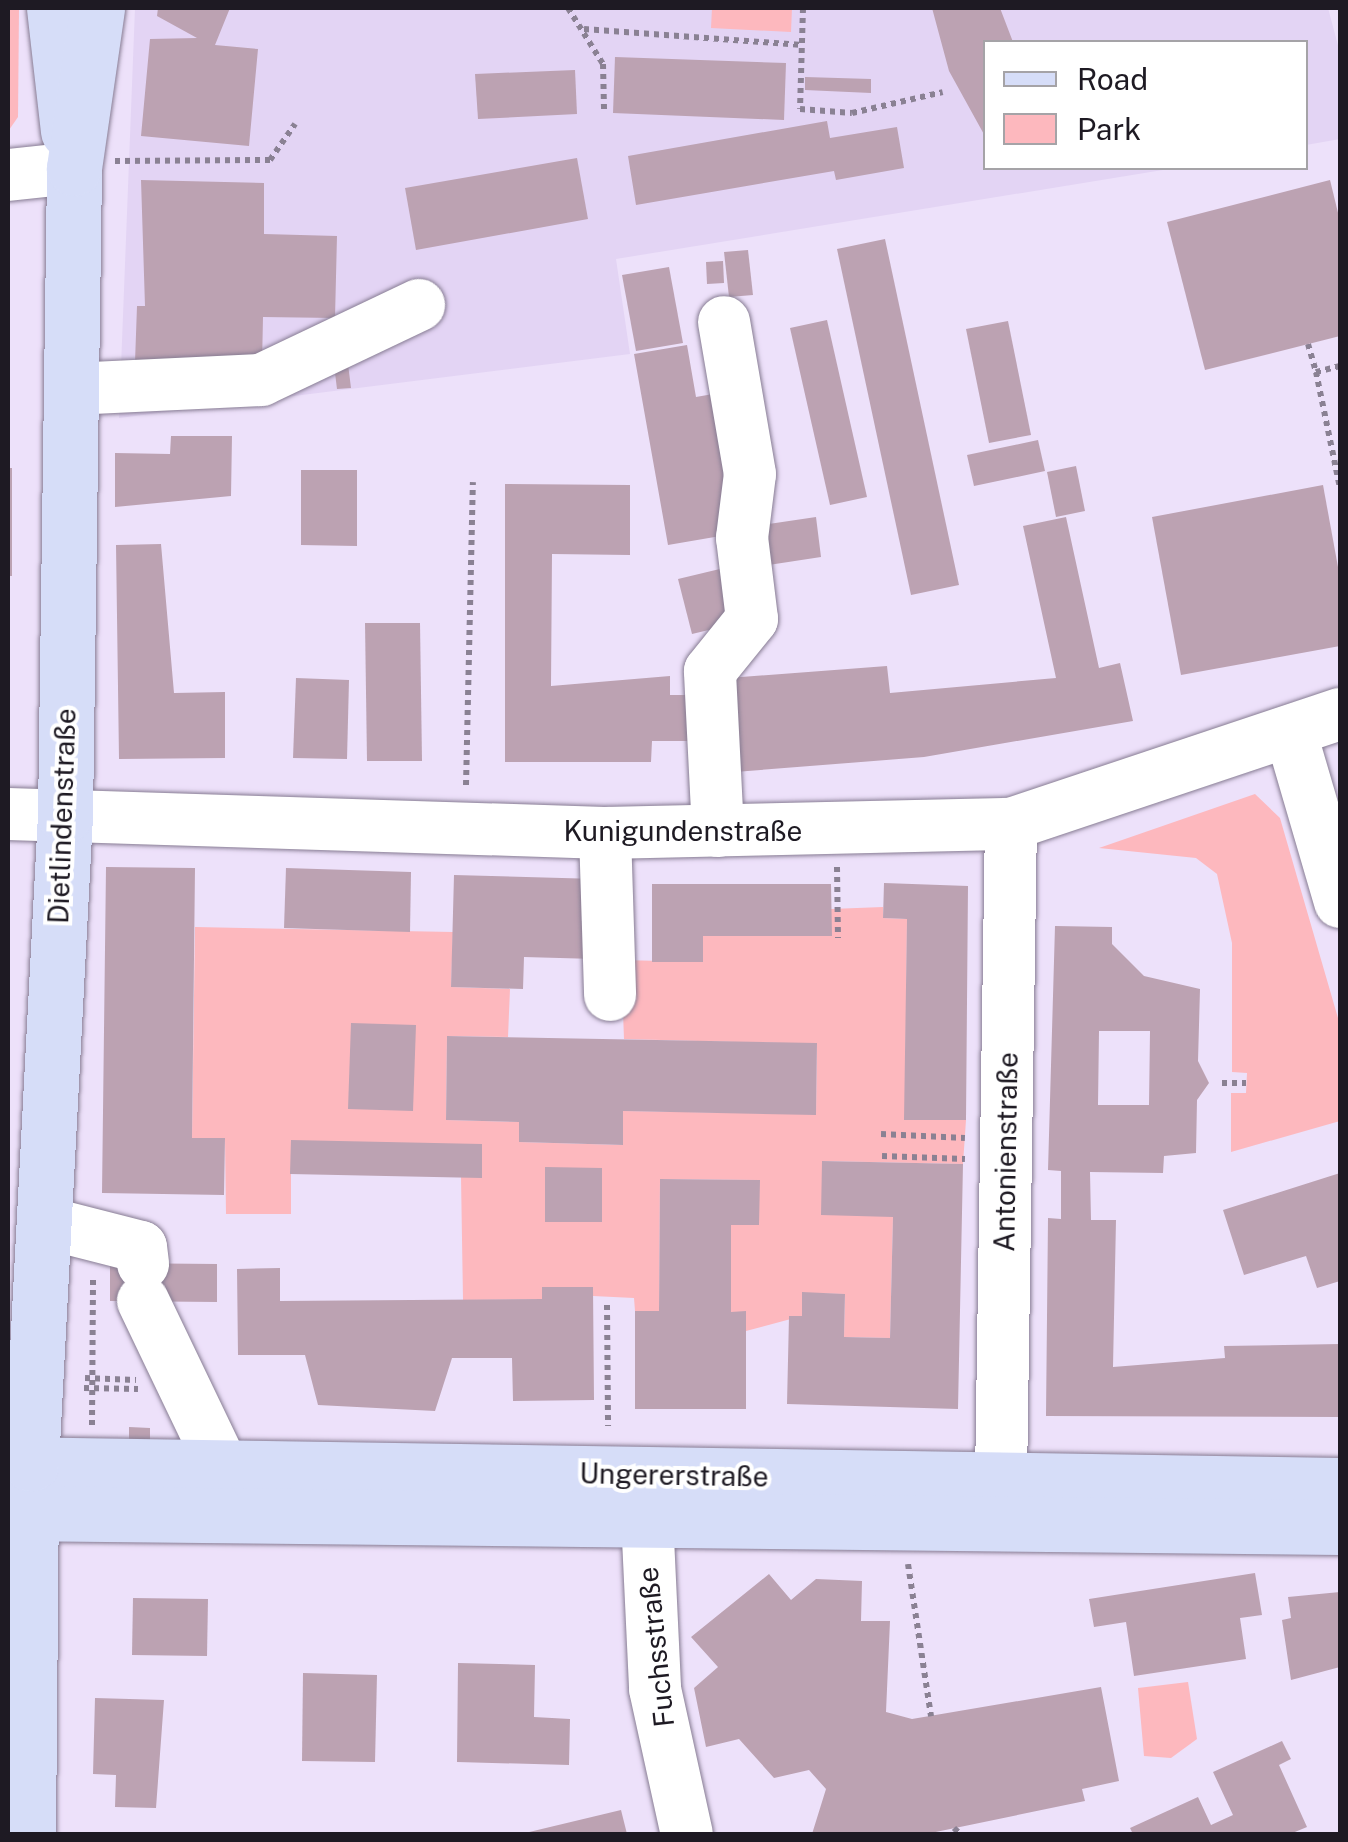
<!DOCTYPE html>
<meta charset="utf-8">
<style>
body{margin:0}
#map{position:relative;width:1348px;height:1842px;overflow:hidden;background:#ede1fa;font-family:"Public Sans",sans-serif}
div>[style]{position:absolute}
.built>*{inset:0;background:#e3d4f4}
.green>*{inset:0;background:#fdb8be}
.building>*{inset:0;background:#bca2b2}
.path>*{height:6px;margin-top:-3px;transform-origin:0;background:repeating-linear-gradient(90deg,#8a8193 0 5px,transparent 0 10px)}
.roads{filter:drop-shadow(0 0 2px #877c93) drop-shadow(0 0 2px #877c93)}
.minor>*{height:52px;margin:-26px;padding:0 26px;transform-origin:26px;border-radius:26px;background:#fff}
.major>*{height:55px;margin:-27.5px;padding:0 27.5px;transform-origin:27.5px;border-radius:27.5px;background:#d6ddf8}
span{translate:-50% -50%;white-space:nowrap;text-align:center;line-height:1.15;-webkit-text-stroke:8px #fff;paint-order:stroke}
.street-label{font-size:28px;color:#1e1a23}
.frame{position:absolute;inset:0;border:10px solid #1e1a23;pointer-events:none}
.legend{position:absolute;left:983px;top:40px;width:325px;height:130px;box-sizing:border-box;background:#fff;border:2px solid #a5a3a7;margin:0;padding:12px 18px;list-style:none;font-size:30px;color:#1e1a23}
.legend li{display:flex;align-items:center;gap:20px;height:50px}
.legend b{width:50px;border:2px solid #a5a3a7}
</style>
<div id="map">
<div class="built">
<div style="clip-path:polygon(135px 8px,1328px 8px,1340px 53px,1340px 139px,1306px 145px,1306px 42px,986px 42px,986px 168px,1175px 168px,616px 259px,630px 354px,119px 418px)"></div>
</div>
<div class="green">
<div style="clip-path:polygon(8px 8px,19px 8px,18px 117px,9px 130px)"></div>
<div style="clip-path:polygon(712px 8px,792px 8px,791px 32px,711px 28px)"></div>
<div style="clip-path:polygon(1255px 794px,1280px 818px,1340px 1025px,1340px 1121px,1231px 1152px,1231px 1093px,1246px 1093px,1247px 1073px,1232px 1072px,1232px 943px,1217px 874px,1196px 858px,1099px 848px)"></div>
<div style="clip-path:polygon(883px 907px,883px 918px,907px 919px,905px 1119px,966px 1120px,963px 1164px,822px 1161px,893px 1217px,890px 1338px,844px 1337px,845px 1294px,803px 1293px,802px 1316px,746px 1331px,746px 1312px,731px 1312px,731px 1225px,759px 1224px,759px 1180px,660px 1179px,659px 1311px,635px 1311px,634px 1298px,593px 1296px,592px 1287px,543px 1287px,542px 1299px,463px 1300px,461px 1177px,291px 1140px,291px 1214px,226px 1214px,225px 1139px,192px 1138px,195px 927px,453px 932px,451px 987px,510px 989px,508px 1037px,447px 1036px,446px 1120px,519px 1122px,519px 1142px,622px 1145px,623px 1111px,816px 1114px,817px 1044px,624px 1039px,621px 960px,703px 962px,703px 936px,831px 936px,831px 909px)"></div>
<div style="clip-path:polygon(1188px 1682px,1197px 1739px,1171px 1758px,1144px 1756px,1138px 1688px)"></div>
</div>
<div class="building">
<div style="clip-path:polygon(158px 8px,230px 8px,215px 45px,258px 49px,249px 146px,141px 136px,150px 39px,197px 38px,157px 16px)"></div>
<div style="clip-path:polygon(932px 8px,1000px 8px,1013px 42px,986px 42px,986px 138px,949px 71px)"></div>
<div style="clip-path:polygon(615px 57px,786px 63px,784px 120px,613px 113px)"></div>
<div style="clip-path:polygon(575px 70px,577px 114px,478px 119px,475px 74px)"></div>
<div style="clip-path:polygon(805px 77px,871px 79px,871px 93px,805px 90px)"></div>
<div style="clip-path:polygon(827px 121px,830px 138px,897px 127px,904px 168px,836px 180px,834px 171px,636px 205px,628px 156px)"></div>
<div style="clip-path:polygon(577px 158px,588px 219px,416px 250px,405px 188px)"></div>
<div style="clip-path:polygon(141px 180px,264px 183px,264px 234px,337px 236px,335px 318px,263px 317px,262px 365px,135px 362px,137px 306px,145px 306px)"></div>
<div style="clip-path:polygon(1330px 180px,1340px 221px,1340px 336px,1205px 370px,1167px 222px)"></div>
<div style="clip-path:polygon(885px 239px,959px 585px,911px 595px,837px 249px)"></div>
<div style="clip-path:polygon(748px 250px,753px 295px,729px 297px,724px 252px)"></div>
<div style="clip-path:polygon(723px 261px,724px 283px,707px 284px,706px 262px)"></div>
<div style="clip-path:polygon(669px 267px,683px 343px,636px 351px,622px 275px)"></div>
<div style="clip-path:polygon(827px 320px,867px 497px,830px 505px,790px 328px)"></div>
<div style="clip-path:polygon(1008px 321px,1031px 435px,989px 443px,966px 329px)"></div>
<div style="clip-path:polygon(687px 345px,696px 397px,713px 394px,738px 533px,668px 545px,634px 354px)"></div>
<div style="clip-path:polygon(347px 356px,351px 388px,337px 389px,333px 357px)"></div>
<div style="clip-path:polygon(171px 436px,232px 436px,231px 496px,115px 507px,115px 453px,170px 454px)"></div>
<div style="clip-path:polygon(1038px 440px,1045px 471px,974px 486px,967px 455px)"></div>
<div style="clip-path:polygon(1076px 466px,1085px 511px,1056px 517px,1047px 472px)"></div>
<div style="clip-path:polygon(8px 468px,12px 468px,12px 576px,8px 576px)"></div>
<div style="clip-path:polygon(301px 470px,357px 470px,357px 546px,301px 545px)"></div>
<div style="clip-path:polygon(505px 484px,630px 485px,630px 555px,552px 554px,551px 686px,670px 676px,670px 695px,690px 695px,690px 741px,652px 741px,651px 762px,505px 762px)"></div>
<div style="clip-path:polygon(1323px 485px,1340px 578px,1340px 646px,1181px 675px,1152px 517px)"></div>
<div style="clip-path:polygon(816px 517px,821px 557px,762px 566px,755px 526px)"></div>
<div style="clip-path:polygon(1066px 517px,1099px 668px,1120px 663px,1133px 721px,924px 757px,735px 772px,728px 678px,887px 666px,890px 693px,1056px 678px,1023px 526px)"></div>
<div style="clip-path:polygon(161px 544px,174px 693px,225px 692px,225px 758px,119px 759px,116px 545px)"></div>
<div style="clip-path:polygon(724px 568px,738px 623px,692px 634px,678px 579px)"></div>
<div style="clip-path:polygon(365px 623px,420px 623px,422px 761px,367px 761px)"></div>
<div style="clip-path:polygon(296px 678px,349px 680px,347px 759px,293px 758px)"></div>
<div style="clip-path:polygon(106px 867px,195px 868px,192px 1138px,225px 1138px,224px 1195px,102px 1193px)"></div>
<div style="clip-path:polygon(286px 868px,411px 872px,410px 932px,284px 928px)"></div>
<div style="clip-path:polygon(454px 875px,598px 879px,595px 959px,524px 957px,523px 989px,451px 987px)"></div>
<div style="clip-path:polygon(884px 883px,968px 886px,966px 1120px,904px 1120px,907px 919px,883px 918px)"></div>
<div style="clip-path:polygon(652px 884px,831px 884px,832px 936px,703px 936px,703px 962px,652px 962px)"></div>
<div style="clip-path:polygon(evenodd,1055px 926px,1112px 927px,1112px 944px,1144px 976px,1200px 989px,1198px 1061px,1209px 1083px,1197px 1100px,1196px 1153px,1164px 1156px,1163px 1173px,1090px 1172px,1091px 1220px,1116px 1220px,1113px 1367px,1225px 1358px,1224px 1346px,1340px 1344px,1340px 1417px,1046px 1416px,1048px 1218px,1061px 1219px,1061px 1171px,1048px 1170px,1055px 926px,1099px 1031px,1150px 1031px,1149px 1105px,1098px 1105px,1099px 1031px)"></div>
<div style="clip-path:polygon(351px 1023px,416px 1025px,413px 1111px,348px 1109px)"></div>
<div style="clip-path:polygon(447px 1036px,817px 1043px,816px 1115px,623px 1111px,623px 1145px,519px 1142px,519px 1122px,446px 1120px)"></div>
<div style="clip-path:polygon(291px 1140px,482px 1144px,482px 1178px,290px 1174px)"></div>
<div style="clip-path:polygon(822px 1161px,963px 1164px,958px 1409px,787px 1404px,789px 1316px,802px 1316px,802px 1292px,845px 1294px,844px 1337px,890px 1338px,893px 1217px,821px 1215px)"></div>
<div style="clip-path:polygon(545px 1167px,602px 1168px,602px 1222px,545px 1222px)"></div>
<div style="clip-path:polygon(1340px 1173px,1340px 1281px,1317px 1288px,1306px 1256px,1244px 1275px,1223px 1210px)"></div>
<div style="clip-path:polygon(660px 1179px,760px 1180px,759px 1225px,731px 1225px,731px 1312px,746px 1311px,746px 1409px,635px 1409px,635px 1311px,659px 1311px)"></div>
<div style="clip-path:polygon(110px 1263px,217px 1264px,217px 1302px,110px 1301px)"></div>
<div style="clip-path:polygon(280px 1268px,280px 1301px,542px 1299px,542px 1287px,593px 1287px,594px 1400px,513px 1401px,512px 1358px,452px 1358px,435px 1411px,318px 1405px,305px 1355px,238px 1355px,237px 1269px)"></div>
<div style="clip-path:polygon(129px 1427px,150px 1428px,150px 1441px,129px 1441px)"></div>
<div style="clip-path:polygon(1255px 1573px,1262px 1615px,1240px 1618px,1246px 1659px,1134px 1676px,1126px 1622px,1094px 1627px,1089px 1599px)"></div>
<div style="clip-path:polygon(769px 1574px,791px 1600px,816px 1579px,862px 1581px,861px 1621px,890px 1621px,886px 1712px,912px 1719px,1101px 1687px,1119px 1781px,1082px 1789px,1085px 1801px,926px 1834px,812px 1834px,826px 1789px,809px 1770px,774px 1778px,739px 1739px,706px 1747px,694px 1688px,718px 1667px,691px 1637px)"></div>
<div style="clip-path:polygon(1340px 1592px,1340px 1667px,1291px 1680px,1282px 1620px,1291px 1618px,1288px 1597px)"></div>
<div style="clip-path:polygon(133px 1598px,208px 1599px,207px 1656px,132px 1655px)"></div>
<div style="clip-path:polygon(458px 1663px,535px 1665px,534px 1717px,570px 1719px,569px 1765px,457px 1762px)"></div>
<div style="clip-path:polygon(303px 1673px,377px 1675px,375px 1762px,302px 1761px)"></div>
<div style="clip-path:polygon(95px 1698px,164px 1700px,156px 1808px,115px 1807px,116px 1775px,93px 1774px)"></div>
<div style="clip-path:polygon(1282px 1741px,1291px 1759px,1279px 1765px,1307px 1827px,1290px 1834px,1133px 1834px,1130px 1828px,1198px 1797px,1211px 1825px,1233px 1815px,1213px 1772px)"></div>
<div style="clip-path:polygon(621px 1810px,627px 1834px,525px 1834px,525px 1833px)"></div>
</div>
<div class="path">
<div style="left:568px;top:8px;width:66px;rotate:58deg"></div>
<div style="left:603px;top:64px;width:45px;rotate:88.7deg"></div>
<div style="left:803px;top:8px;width:101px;rotate:91.7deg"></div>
<div style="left:800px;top:109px;width:52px;rotate:4.4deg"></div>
<div style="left:852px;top:113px;width:93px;rotate:-13deg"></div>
<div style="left:584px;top:29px;width:219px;rotate:4.2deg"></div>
<div style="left:115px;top:161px;width:155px;rotate:-0.4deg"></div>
<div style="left:270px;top:160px;width:44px;rotate:-55.2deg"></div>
<div style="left:1308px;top:344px;width:29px;rotate:74deg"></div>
<div style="left:1340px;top:366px;width:25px;rotate:166deg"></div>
<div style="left:1316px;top:372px;width:118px;rotate:78.3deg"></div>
<div style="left:466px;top:785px;width:303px;rotate:-88.7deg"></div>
<div style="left:837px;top:867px;width:71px;rotate:89.2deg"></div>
<div style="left:1222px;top:1083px;width:24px"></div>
<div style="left:881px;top:1134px;width:84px;rotate:2.7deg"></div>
<div style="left:882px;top:1156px;width:83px;rotate:2.1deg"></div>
<div style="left:607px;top:1305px;width:121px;rotate:89.5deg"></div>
<div style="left:85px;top:1378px;width:51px;rotate:2.2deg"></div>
<div style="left:84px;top:1388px;width:54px;rotate:1.1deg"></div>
<div style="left:92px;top:1425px;width:147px;rotate:-89.6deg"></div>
<div style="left:908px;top:1564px;width:154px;rotate:81.4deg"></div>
<div style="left:954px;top:1828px;width:8px;rotate:45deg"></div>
</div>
<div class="roads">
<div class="minor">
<div style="left:8px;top:175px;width:66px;rotate:-6.1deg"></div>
<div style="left:71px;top:389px;width:190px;rotate:-2.7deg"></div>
<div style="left:261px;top:380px;width:175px;rotate:-25.4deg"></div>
<div style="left:1291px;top:734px;width:175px;rotate:73.7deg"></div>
<div style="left:8px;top:814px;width:597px;rotate:1.82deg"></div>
<div style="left:605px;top:833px;width:406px;rotate:-1.3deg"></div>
<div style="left:1011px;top:824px;width:347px;rotate:-18.5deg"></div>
<div style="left:718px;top:831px;width:160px;rotate:-92.9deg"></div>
<div style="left:710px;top:671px;width:67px;rotate:-51.1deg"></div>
<div style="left:752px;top:619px;width:82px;rotate:-97deg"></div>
<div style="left:742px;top:538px;width:64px;rotate:-82.9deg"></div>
<div style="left:750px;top:474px;width:154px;rotate:-99.7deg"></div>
<div style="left:605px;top:833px;width:162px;rotate:88.2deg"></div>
<div style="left:43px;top:1222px;width:101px;rotate:14.3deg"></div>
<div style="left:141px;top:1247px;width:17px;rotate:83deg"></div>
<div style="left:143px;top:1301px;width:185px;rotate:64.4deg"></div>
<div style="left:1001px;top:1480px;width:656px;rotate:-89.13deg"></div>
<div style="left:647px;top:1517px;width:172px;rotate:87.3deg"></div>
<div style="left:655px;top:1689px;width:148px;rotate:77.6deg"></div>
</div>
<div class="major">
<div style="left:54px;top:8px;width:124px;rotate:83.5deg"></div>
<div style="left:8px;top:1464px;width:1332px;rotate:0.9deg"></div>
<div style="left:8px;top:1513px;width:1332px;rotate:0.6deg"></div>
<div style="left:28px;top:1834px;width:370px;rotate:-89.5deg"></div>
<div style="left:31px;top:1464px;width:650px;rotate:-87deg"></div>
<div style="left:65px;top:815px;width:647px;rotate:-89.2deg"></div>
<div style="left:74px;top:168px;width:162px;rotate:-81.8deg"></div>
</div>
</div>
<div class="street-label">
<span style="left:62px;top:816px;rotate:-88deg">Dietlindenstraße</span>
<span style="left:683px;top:831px">Kunigundenstraße</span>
<span style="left:1006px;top:1152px;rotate:-89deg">Antonienstraße</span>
<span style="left:674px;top:1475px;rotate:1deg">Ungererstraße</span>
<span style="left:656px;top:1647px;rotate:-96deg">Fuchsstraße</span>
</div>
<div class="frame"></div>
<ul class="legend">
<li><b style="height:12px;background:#d6ddf8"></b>Road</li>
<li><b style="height:28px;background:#fdb8be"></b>Park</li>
</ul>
</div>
